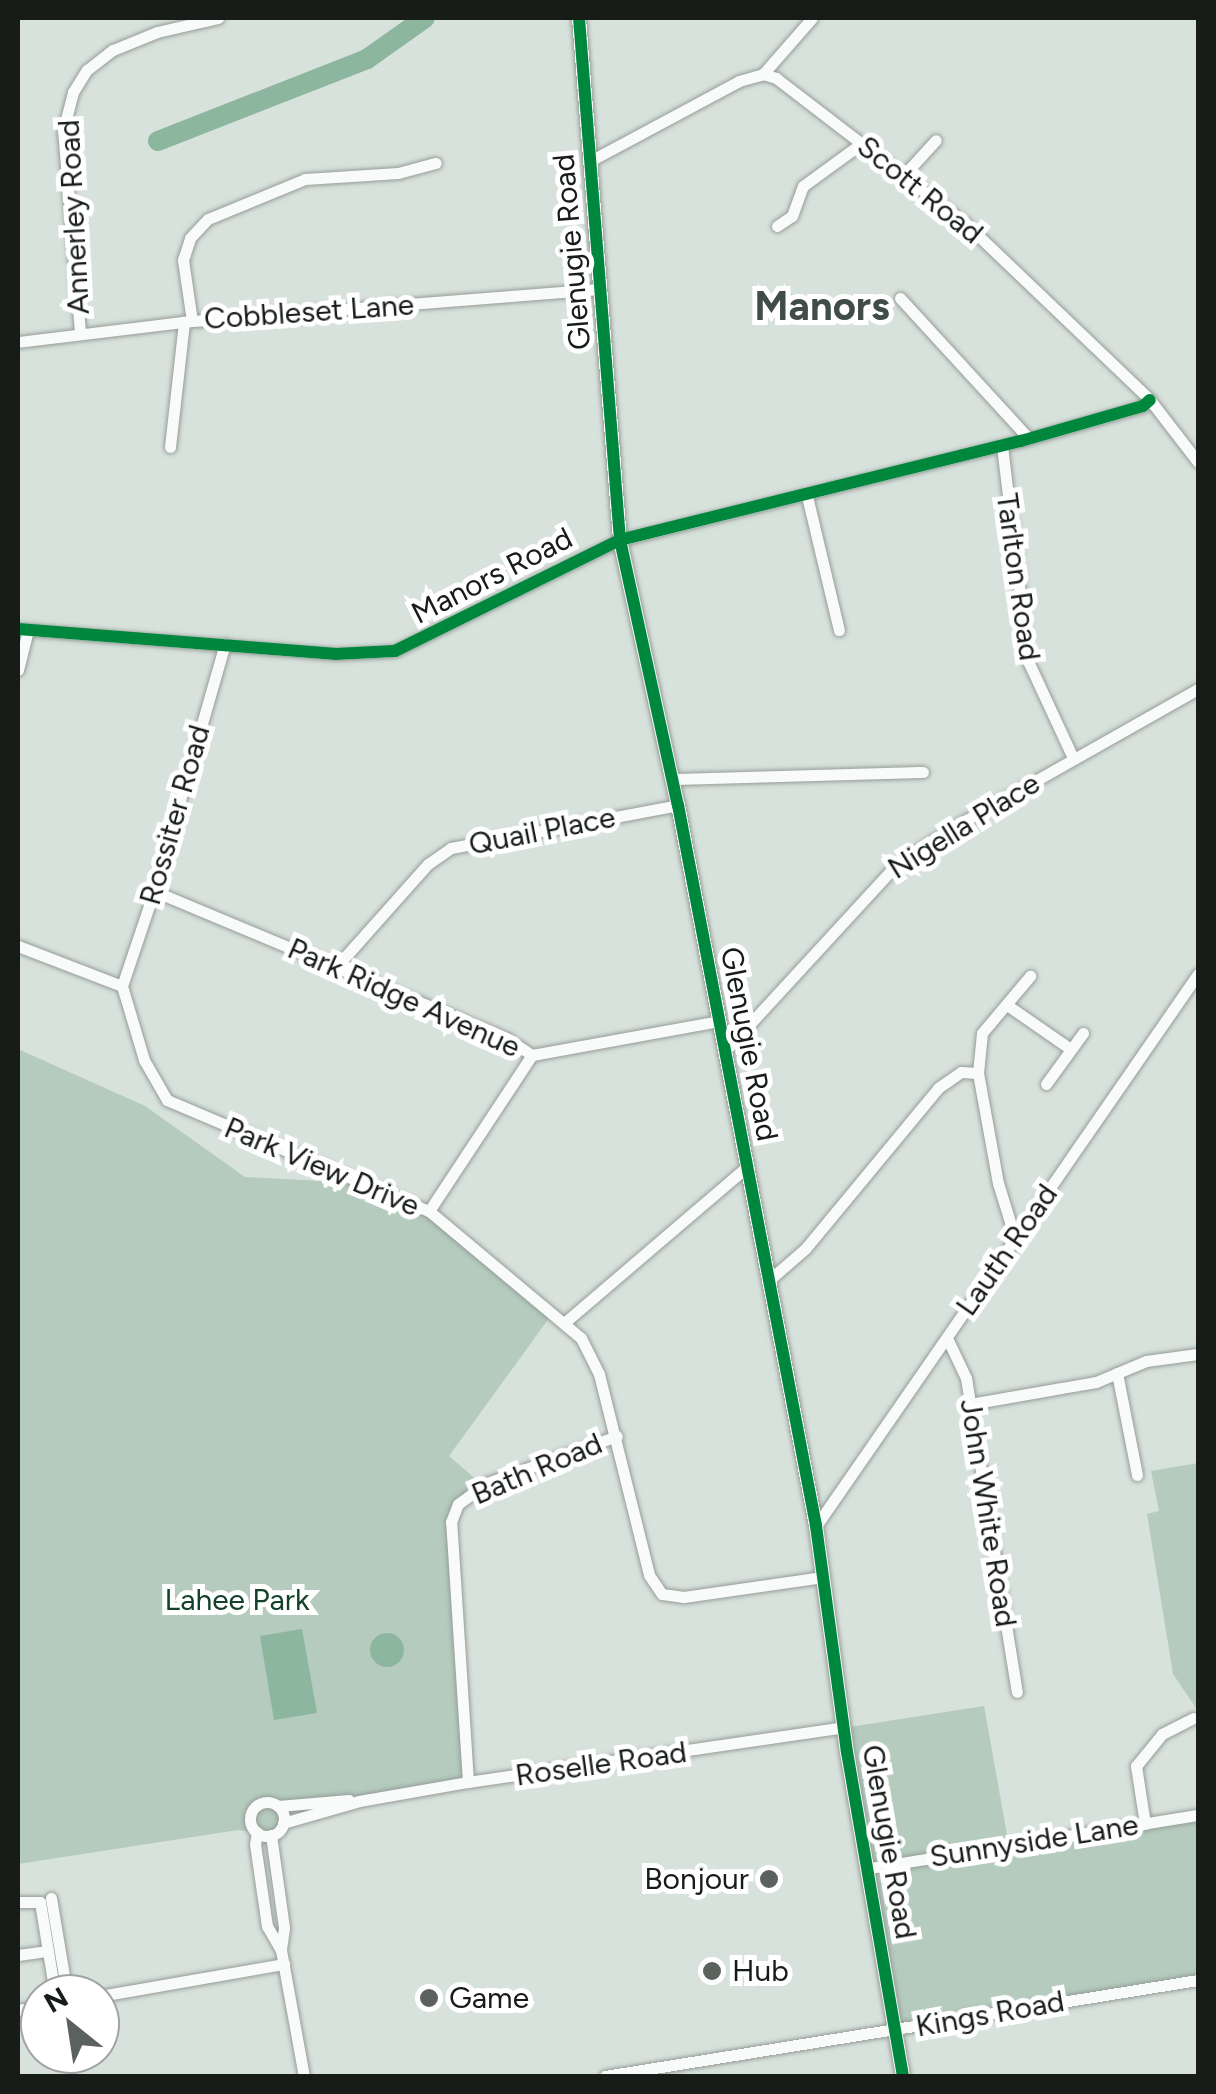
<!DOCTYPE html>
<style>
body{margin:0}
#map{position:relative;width:1216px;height:2094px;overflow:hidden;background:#d8e2dc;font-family:Figtree,sans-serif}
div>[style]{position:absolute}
.green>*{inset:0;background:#b4cbbe}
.water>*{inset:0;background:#8db69f}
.round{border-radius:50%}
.river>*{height:20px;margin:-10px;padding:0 10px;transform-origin:10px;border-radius:10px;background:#8db69f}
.roads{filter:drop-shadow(0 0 2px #969d99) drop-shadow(0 0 2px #969d99)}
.minor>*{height:11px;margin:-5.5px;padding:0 5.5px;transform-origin:5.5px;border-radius:5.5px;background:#f9fbfa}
.minor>.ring{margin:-5.5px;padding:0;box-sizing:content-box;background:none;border:11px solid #f9fbfa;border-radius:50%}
.tertiary>*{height:14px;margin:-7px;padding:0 7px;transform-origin:7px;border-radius:7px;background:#f9fbfa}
.cycleway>*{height:12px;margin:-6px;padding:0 6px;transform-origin:6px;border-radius:6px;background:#00873e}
.dots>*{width:28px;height:28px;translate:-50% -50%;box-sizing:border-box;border:5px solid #fff;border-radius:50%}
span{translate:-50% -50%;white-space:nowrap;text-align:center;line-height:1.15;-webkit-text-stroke:10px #fff;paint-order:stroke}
.street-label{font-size:30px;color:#171c19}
.park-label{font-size:30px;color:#14412b}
.poi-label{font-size:30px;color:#171c19}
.right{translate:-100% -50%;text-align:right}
.left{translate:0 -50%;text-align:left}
.district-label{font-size:40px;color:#404d46;font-weight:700}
.frame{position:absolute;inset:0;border:20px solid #171c19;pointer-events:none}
.north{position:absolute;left:20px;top:1974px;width:100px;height:100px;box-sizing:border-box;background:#fff;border:2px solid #a2a4a3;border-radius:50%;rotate:330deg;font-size:28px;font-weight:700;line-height:40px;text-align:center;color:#171c19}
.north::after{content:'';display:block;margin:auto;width:35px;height:45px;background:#5b615d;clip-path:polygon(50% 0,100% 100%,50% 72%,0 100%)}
</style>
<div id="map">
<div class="green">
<div style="clip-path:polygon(18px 1049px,145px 1106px,245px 1177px,361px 1183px,429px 1211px,552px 1314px,449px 1456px,484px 1486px,475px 1490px,452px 1522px,468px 1783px,284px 1815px,282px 1827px,272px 1835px,238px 1830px,18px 1864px)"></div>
<div style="clip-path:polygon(1198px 1463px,1198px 1711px,1173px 1674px,1147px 1514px,1159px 1511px,1151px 1471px)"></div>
<div style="clip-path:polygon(984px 1706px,1009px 1846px,1198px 1815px,1198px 1980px,895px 2031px,843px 1728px)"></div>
</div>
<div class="water">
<div style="clip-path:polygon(302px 1629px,317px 1713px,274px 1720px,260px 1636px)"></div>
<div class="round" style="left:370px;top:1633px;width:34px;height:34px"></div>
</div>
<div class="river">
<div style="left:158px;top:141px;width:225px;rotate:-21.4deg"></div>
<div style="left:367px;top:59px;width:71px;rotate:-35.3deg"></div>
</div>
<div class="roads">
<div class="minor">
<div style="left:763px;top:74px;width:74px;rotate:-48.8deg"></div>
<div style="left:590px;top:161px;width:169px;rotate:-28.2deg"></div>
<div style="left:739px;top:81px;width:25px;rotate:-16deg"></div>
<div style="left:763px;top:74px;width:14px;rotate:17deg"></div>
<div style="left:776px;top:78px;width:237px;rotate:37.5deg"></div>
<div style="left:964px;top:222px;width:257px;rotate:43.7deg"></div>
<div style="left:1150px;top:400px;width:78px;rotate:52.3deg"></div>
<div style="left:904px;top:175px;width:47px;rotate:-47.6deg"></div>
<div style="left:777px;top:226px;width:18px;rotate:-34deg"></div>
<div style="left:792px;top:216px;width:32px;rotate:-70deg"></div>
<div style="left:803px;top:186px;width:73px;rotate:-36.1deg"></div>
<div style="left:900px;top:298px;width:191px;rotate:47.5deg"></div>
<div style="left:192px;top:321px;width:62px;rotate:-98.4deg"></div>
<div style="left:183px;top:260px;width:23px;rotate:-72deg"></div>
<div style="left:190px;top:238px;width:26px;rotate:-47deg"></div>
<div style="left:208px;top:219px;width:105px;rotate:-22.4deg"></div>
<div style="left:305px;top:179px;width:93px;rotate:-3.7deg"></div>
<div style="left:398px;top:173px;width:39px;rotate:-15deg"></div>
<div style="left:80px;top:332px;width:202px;rotate:-94.8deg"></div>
<div style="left:63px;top:131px;width:40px;rotate:-75.6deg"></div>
<div style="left:73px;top:92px;width:26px;rotate:-58deg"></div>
<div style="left:87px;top:70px;width:33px;rotate:-38deg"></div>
<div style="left:113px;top:50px;width:48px;rotate:-22.2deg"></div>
<div style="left:157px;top:32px;width:63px;rotate:-12.9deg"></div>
<div style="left:18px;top:342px;width:175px;rotate:-6.9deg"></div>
<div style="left:192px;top:321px;width:410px;rotate:-4.5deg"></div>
<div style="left:1002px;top:446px;width:217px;rotate:83.1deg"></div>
<div style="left:1028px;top:661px;width:107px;rotate:65.1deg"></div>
<div style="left:170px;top:447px;width:126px;rotate:-83.6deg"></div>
<div style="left:807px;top:496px;width:138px;rotate:76.6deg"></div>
<div style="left:18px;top:629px;width:319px;rotate:4.5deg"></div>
<div style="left:336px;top:654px;width:59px;rotate:-2.9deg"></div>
<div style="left:395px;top:651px;width:251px;rotate:-26.3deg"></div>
<div style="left:620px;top:540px;width:413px;rotate:-13.9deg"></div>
<div style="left:1021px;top:441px;width:127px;rotate:-16deg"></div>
<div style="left:1143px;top:406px;width:9px;rotate:-41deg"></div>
<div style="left:18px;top:670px;width:41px;rotate:-76deg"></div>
<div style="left:672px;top:779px;width:251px;rotate:-1.6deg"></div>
<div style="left:154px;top:891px;width:384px;rotate:22.7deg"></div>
<div style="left:508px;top:1039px;width:29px;rotate:34deg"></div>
<div style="left:532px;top:1055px;width:191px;rotate:-10.3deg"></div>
<div style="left:18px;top:946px;width:111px;rotate:21deg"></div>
<div style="left:122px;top:986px;width:77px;rotate:73.4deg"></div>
<div style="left:144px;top:1060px;width:46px;rotate:60.1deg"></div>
<div style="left:167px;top:1100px;width:285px;rotate:23deg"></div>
<div style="left:429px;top:1211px;width:198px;rotate:39.9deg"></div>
<div style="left:581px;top:1338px;width:40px;rotate:63.4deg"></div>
<div style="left:599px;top:1374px;width:207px;rotate:76deg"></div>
<div style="left:649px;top:1575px;width:23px;rotate:56deg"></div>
<div style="left:662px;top:1594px;width:22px;rotate:8deg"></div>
<div style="left:684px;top:1597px;width:140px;rotate:-8.2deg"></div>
<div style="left:337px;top:966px;width:137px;rotate:-48.3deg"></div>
<div style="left:428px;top:864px;width:28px;rotate:-35deg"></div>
<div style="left:451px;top:848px;width:231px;rotate:-10.7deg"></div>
<div style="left:122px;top:986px;width:100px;rotate:-71.4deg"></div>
<div style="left:154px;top:891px;width:257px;rotate:-74deg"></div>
<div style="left:1007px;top:1005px;width:75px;rotate:34.7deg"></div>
<div style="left:725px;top:1051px;width:254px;rotate:-47.4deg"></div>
<div style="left:897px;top:864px;width:66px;rotate:-33.2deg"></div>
<div style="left:952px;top:828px;width:283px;rotate:-29.5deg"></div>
<div style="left:978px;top:1073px;width:40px;rotate:-84.3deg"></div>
<div style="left:982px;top:1033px;width:75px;rotate:-49.9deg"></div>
<div style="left:1046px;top:1084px;width:63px;rotate:-54deg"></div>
<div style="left:429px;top:1211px;width:187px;rotate:-56.6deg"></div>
<div style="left:768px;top:1281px;width:49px;rotate:-40.9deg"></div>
<div style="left:805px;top:1249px;width:209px;rotate:-50.4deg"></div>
<div style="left:938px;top:1088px;width:28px;rotate:-35deg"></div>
<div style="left:961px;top:1072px;width:17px;rotate:3deg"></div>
<div style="left:978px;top:1073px;width:112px;rotate:79.7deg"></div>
<div style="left:998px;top:1183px;width:58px;rotate:72.8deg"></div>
<div style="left:564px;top:1323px;width:242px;rotate:-40.5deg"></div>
<div style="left:947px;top:1338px;width:44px;rotate:64.6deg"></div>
<div style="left:966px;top:1378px;width:318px;rotate:80.8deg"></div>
<div style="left:1117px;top:1373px;width:104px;rotate:78.9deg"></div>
<div style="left:970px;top:1404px;width:128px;rotate:-9.9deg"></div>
<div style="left:1096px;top:1382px;width:54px;rotate:-22.8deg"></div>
<div style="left:1146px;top:1361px;width:52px;rotate:-7.7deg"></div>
<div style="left:816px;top:1526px;width:671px;rotate:-55.32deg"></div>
<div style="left:468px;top:1782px;width:261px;rotate:-93.7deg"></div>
<div style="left:451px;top:1522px;width:19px;rotate:-69deg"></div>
<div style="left:458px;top:1504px;width:36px;rotate:-36deg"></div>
<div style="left:487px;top:1483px;width:138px;rotate:-19.9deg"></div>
<div class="ring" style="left:250px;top:1802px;width:23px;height:23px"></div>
<div style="left:278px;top:1806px;width:71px;rotate:-4.8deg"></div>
<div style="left:283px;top:1823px;width:79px;rotate:-16.1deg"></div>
<div style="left:359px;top:1801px;width:111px;rotate:-9.9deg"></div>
<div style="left:468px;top:1782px;width:379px;rotate:-8.3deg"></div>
<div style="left:1145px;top:1824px;width:59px;rotate:-98.8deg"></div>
<div style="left:1136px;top:1766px;width:41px;rotate:-50.9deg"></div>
<div style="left:1162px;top:1734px;width:35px;rotate:-27deg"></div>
<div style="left:257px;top:1832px;width:12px;rotate:99deg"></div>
<div style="left:255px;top:1844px;width:83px;rotate:81.7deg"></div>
<div style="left:267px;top:1926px;width:28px;rotate:60deg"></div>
<div style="left:271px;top:1835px;width:94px;rotate:82deg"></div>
<div style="left:284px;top:1928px;width:22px;rotate:98deg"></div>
<div style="left:281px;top:1950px;width:128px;rotate:79.7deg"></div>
<div style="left:870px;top:1868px;width:332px;rotate:-9.2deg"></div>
<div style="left:51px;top:1898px;width:97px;rotate:80.5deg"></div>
<div style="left:18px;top:1902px;width:22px"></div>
<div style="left:40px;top:1902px;width:93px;rotate:80.7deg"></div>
<div style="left:18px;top:1955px;width:30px;rotate:-8deg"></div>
<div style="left:100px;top:1996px;width:187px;rotate:-9.9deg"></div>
<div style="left:18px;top:2010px;width:22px;rotate:-10deg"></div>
<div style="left:605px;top:2076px;width:601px;rotate:-9.2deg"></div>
</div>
<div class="tertiary">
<div style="left:579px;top:18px;width:524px;rotate:85.51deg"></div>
<div style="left:620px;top:540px;width:271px;rotate:77.7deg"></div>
<div style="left:678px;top:805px;width:734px;rotate:79.16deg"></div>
<div style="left:816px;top:1526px;width:228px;rotate:82.2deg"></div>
<div style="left:847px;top:1752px;width:329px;rotate:80.2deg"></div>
</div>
</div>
<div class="cycleway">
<div style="left:579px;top:18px;width:524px;rotate:85.51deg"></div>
<div style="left:620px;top:540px;width:271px;rotate:77.7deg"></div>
<div style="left:678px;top:805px;width:734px;rotate:79.16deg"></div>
<div style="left:816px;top:1526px;width:228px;rotate:82.2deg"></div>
<div style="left:847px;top:1752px;width:329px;rotate:80.2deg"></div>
<div style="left:18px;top:629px;width:319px;rotate:4.5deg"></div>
<div style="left:336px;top:654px;width:59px;rotate:-2.9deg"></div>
<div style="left:395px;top:651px;width:251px;rotate:-26.3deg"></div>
<div style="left:620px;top:540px;width:413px;rotate:-13.9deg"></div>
<div style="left:1021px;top:441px;width:127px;rotate:-16deg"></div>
<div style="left:1143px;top:406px;width:9px;rotate:-41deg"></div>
</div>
<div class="dots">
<div style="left:769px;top:1879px;background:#5b615d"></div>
<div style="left:712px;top:1971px;background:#5b615d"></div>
<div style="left:429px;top:1998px;background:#5b615d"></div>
</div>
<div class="street-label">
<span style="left:920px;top:190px;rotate:39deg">Scott Road</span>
<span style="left:74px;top:217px;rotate:-93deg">Annerley Road</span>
<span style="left:572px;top:252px;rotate:-95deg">Glenugie Road</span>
<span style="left:309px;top:312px;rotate:-4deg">Cobbleset Lane</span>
<span style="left:492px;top:576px;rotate:-27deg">Manors Road</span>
<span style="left:1018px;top:577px;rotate:82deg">Tarlton Road</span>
<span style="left:175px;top:815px;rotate:-74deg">Rossiter Road</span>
<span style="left:964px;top:826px;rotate:-32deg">Nigella Place</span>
<span style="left:542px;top:831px;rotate:-11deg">Quail Place</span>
<span style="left:404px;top:998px;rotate:24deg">Park Ridge Avenue</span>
<span style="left:749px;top:1044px;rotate:79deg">Glenugie Road</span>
<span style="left:322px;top:1167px;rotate:23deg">Park View Drive</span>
<span style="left:1007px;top:1250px;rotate:-55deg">Lauth Road</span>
<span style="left:537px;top:1469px;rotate:-23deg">Bath Road</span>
<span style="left:988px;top:1513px;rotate:81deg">John White Road</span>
<span style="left:601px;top:1764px;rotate:-8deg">Roselle Road</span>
<span style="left:1034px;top:1841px;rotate:-9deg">Sunnyside Lane</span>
<span style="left:889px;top:1842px;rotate:80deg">Glenugie Road</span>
<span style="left:990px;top:2014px;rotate:-10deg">Kings Road</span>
</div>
<div class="park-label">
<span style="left:237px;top:1600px">Lahee Park</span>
</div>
<div class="poi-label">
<span class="right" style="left:749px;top:1879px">Bonjour</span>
<span class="left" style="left:732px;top:1971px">Hub</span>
<span class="left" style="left:449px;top:1998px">Game</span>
</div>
<div class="district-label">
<span style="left:822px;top:306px">Manors</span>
</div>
<div class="frame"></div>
<div class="north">N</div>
</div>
